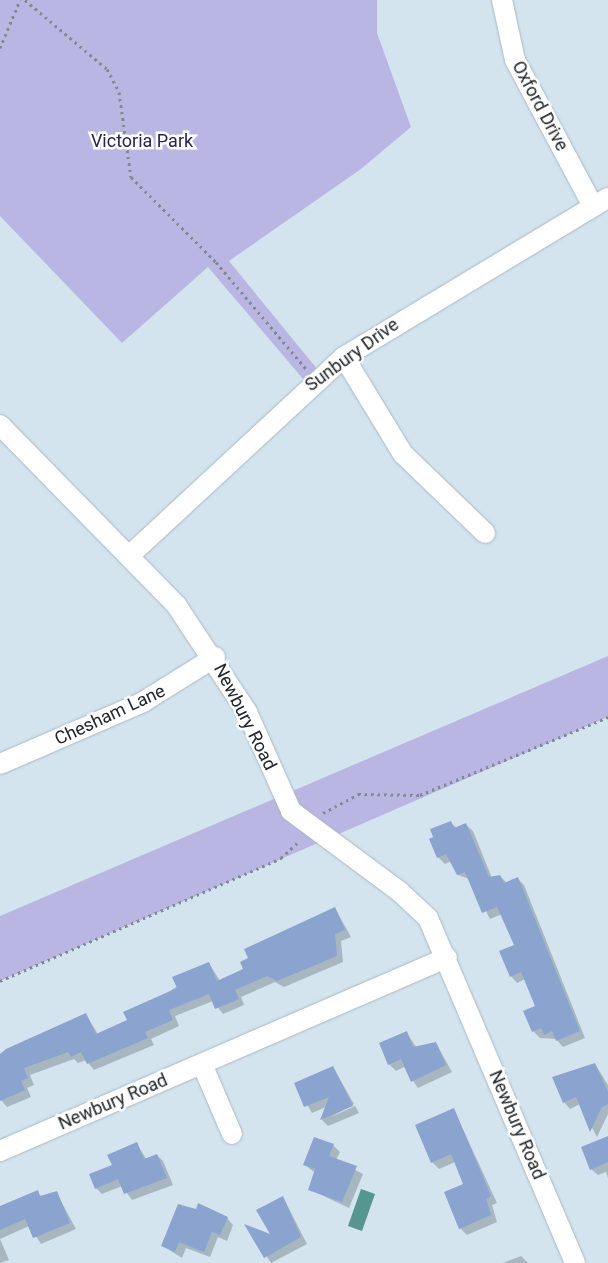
<!DOCTYPE html>
<style>
body{margin:0}
#map{position:relative;width:608px;height:1263px;overflow:hidden;background:#d3e4ef;font-family:Roboto,sans-serif}
div>[style]{position:absolute}
.green>*{inset:0;background:#bab6e3}
.water>*{inset:0;background:#55978e}
.shadow>*{inset:0;background:#0003}
.building>*{inset:0;background:#8ba3cf}
.path>*{height:3px;margin-top:-1.5px;transform-origin:0;background:repeating-linear-gradient(90deg,#7f8b92 0 2.5px,transparent 0 6.5px)}
.roads{filter:drop-shadow(0 0 1px #a9b9c3) drop-shadow(0 0 1px #a9b9c3)}
.street>*{height:20px;margin:-10px;padding:0 10px;transform-origin:10px;border-radius:10px;background:#fff}
span{translate:-50% -50%;white-space:nowrap;text-align:center;line-height:1.15;-webkit-text-stroke:5px #fff;paint-order:stroke}
.street-label{font-size:18px;color:#20262a}
.park-label{font-size:18px;color:#2d215b}
</style>
<div id="map">
<div class="green">
<div style="clip-path:polygon(0 0,377px 0,377px 33px,411px 127px,361px 169px,229px 261px,322px 375px,309px 386px,208px 267px,122px 343px,0 216px)"></div>
<div style="clip-path:polygon(608px 656px,608px 717px,0 981px,0 916px)"></div>
</div>
<div class="water">
<div style="clip-path:polygon(361px 1189px,375px 1194px,362px 1231px,348px 1226px)"></div>
</div>
<div class="shadow">
<div style="clip-path:polygon(450px 822px,457px 828px,466px 825px,473px 831px,492px 878px,500px 876px,507px 883px,518px 879px,524px 885px,585px 1038px,563px 1047px,556px 1039px,540px 1038px,533px 1031px,537px 1007px,525px 979px,517px 983px,511px 976px,515px 946px,502px 914px,490px 919px,469px 879px,458px 875px,451px 861px,445px 864px,438px 857px)"></div>
<div style="clip-path:polygon(335px 908px,351px 937px,341px 941px,343px 962px,284px 987px,275px 982px,241px 997px,244px 1005px,223px 1014px,213px 1001px,175px 1016px,179px 1026px,151px 1039px,154px 1045px,94px 1070px,86px 1060px,78px 1063px,74px 1059px,30px 1075px,34px 1085px,27px 1088px,31px 1097px,7px 1107px,1px 1100px,0 1054px,86px 1015px,98px 1034px,129px 1021px,209px 963px,220px 981px,245px 970px)"></div>
<div style="clip-path:polygon(406px 1032px,417px 1048px,436px 1043px,452px 1072px,418px 1088px,404px 1067px,396px 1071px,389px 1064px)"></div>
<div style="clip-path:polygon(595px 1064px,608px 1085px,608px 1114px,597px 1137px,580px 1104px,570px 1109px,564px 1102px,553px 1078px)"></div>
<div style="clip-path:polygon(333px 1067px,354px 1104px,331px 1117px,355px 1106px,359px 1113px,328px 1126px,322px 1120px,326px 1107px,312px 1113px,295px 1084px)"></div>
<div style="clip-path:polygon(454px 1110px,497px 1203px,492px 1205px,497px 1222px,467px 1235px,460px 1228px,465px 1184px,455px 1162px,439px 1169px,432px 1162px)"></div>
<div style="clip-path:polygon(608px 1137px,608px 1178px,606px 1172px,598px 1175px,591px 1169px)"></div>
<div style="clip-path:polygon(136px 1143px,147px 1160px,157px 1155px,163px 1161px,173px 1185px,132px 1200px,122px 1186px,102px 1194px,96px 1188px)"></div>
<div style="clip-path:polygon(333px 1145px,340px 1152px,336px 1160px,363px 1174px,349px 1208px,309px 1189px,315px 1173px,304px 1164px)"></div>
<div style="clip-path:polygon(37px 1192px,42px 1197px,56px 1192px,76px 1229px,41px 1244px,29px 1226px,0 1239px,9px 1260px,0 1263px,0 1208px)"></div>
<div style="clip-path:polygon(283px 1197px,307px 1244px,271px 1263px,247px 1226px,273px 1237px)"></div>
<div style="clip-path:polygon(227px 1218px,233px 1225px,227px 1241px,218px 1237px,210px 1257px,186px 1248px,182px 1258px,163px 1246px)"></div>
<div style="clip-path:polygon(521px 1256px,528px 1263px,503px 1263px)"></div>
</div>
<div class="building">
<div style="clip-path:polygon(451px 821px,454px 828px,466px 823px,489px 877px,500px 875px,504px 883px,518px 877px,580px 1031px,556px 1041px,552px 1031px,544px 1035px,541px 1028px,532px 1032px,523px 1011px,535px 1006px,521px 972px,510px 977px,499px 951px,514px 945px,497px 907px,482px 913px,465px 872px,457px 875px,446px 854px,437px 858px,429px 839px,433px 837px,430px 829px)"></div>
<div style="clip-path:polygon(335px 907px,345px 930px,335px 934px,337px 956px,277px 981px,267px 976px,235px 990px,239px 999px,215px 1009px,209px 994px,169px 1010px,173px 1020px,145px 1032px,148px 1038px,87px 1064px,81px 1052px,71px 1057px,68px 1052px,24px 1068px,28px 1078px,21px 1081px,25px 1090px,0 1101px,0 1054px,6px 1049px,86px 1013px,96px 1034px,127px 1020px,123px 1012px,177px 988px,172px 977px,209px 962px,217px 981px,243px 969px,240px 962px,248px 958px,244px 949px)"></div>
<div style="clip-path:polygon(407px 1031px,413px 1047px,436px 1042px,446px 1065px,411px 1082px,401px 1059px,388px 1065px,379px 1043px)"></div>
<div style="clip-path:polygon(595px 1063px,608px 1092px,608px 1104px,602px 1107px,590px 1132px,576px 1097px,563px 1103px,552px 1077px)"></div>
<div style="clip-path:polygon(333px 1066px,353px 1106px,320px 1120px,329px 1097px,304px 1107px,294px 1083px)"></div>
<div style="clip-path:polygon(454px 1108px,491px 1196px,486px 1199px,491px 1215px,459px 1229px,444px 1192px,463px 1184px,451px 1154px,431px 1163px,415px 1125px)"></div>
<div style="clip-path:polygon(608px 1136px,608px 1162px,590px 1170px,581px 1147px)"></div>
<div style="clip-path:polygon(314px 1137px,334px 1144px,329px 1156px,357px 1166px,342px 1202px,308px 1190px,315px 1169px,303px 1165px)"></div>
<div style="clip-path:polygon(137px 1142px,144px 1159px,157px 1154px,167px 1178px,124px 1194px,118px 1179px,95px 1189px,89px 1174px,112px 1165px,107px 1155px)"></div>
<div style="clip-path:polygon(38px 1190px,40px 1196px,57px 1191px,70px 1223px,33px 1238px,25px 1219px,0 1230px,0 1206px)"></div>
<div style="clip-path:polygon(283px 1196px,301px 1237px,264px 1258px,244px 1224px,270px 1234px,256px 1210px)"></div>
<div style="clip-path:polygon(198px 1203px,228px 1217px,220px 1235px,212px 1232px,204px 1252px,179px 1242px,175px 1252px,161px 1246px,178px 1204px,196px 1209px)"></div>
</div>
<div class="path">
<div style="left:25px;top:0;width:107px;rotate:40.1deg"></div>
<div style="left:107px;top:69px;width:26px;rotate:62deg"></div>
<div style="left:119px;top:92px;width:86px;rotate:82deg"></div>
<div style="left:131px;top:177px;width:120px;rotate:45deg"></div>
<div style="left:216px;top:262px;width:140px;rotate:49.9deg"></div>
<div style="left:0;top:48px;width:52px;rotate:-67.4deg"></div>
<div style="left:323px;top:813px;width:40px;rotate:-28deg"></div>
<div style="left:358px;top:794px;width:62px;rotate:0.9deg"></div>
<div style="left:420px;top:795px;width:204px;rotate:-22.5deg"></div>
<div style="left:0;top:981px;width:307px;rotate:-23.6deg"></div>
<div style="left:281px;top:858px;width:25px;rotate:-43deg"></div>
</div>
<div class="roads">
<div class="street">
<div style="left:502px;top:0;width:61px;rotate:77.8deg"></div>
<div style="left:515px;top:60px;width:166px;rotate:61.9deg"></div>
<div style="left:344px;top:357px;width:114px;rotate:58.7deg"></div>
<div style="left:403px;top:454px;width:114px;rotate:43.9deg"></div>
<div style="left:0;top:425px;width:253px;rotate:45.6deg"></div>
<div style="left:177px;top:606px;width:127px;rotate:56.6deg"></div>
<div style="left:247px;top:712px;width:108px;rotate:66deg"></div>
<div style="left:291px;top:811px;width:136px;rotate:36.6deg"></div>
<div style="left:400px;top:892px;width:38px;rotate:43deg"></div>
<div style="left:428px;top:918px;width:375px;rotate:66.9deg"></div>
<div style="left:129px;top:556px;width:293px;rotate:-42.8deg"></div>
<div style="left:344px;top:357px;width:308px;rotate:-31.1deg"></div>
<div style="left:0;top:764px;width:156px;rotate:-23.4deg"></div>
<div style="left:143px;top:702px;width:85px;rotate:-32deg"></div>
<div style="left:202px;top:1064px;width:76px;rotate:66.8deg"></div>
<div style="left:0;top:1151px;width:487px;rotate:-23.4deg"></div>
</div>
</div>
<div class="street-label">
<span style="left:540px;top:106px;rotate:62deg">Oxford Drive</span>
<span style="left:352px;top:355px;rotate:-36deg">Sunbury Drive</span>
<span style="left:110px;top:715px;rotate:-25deg">Chesham Lane</span>
<span style="left:245px;top:717px;rotate:63deg">Newbury Road</span>
<span style="left:113px;top:1102px;rotate:-23deg">Newbury Road</span>
<span style="left:517px;top:1125px;rotate:67deg">Newbury Road</span>
</div>
<div class="park-label">
<span style="left:142px;top:141px">Victoria Park</span>
</div>
</div>
